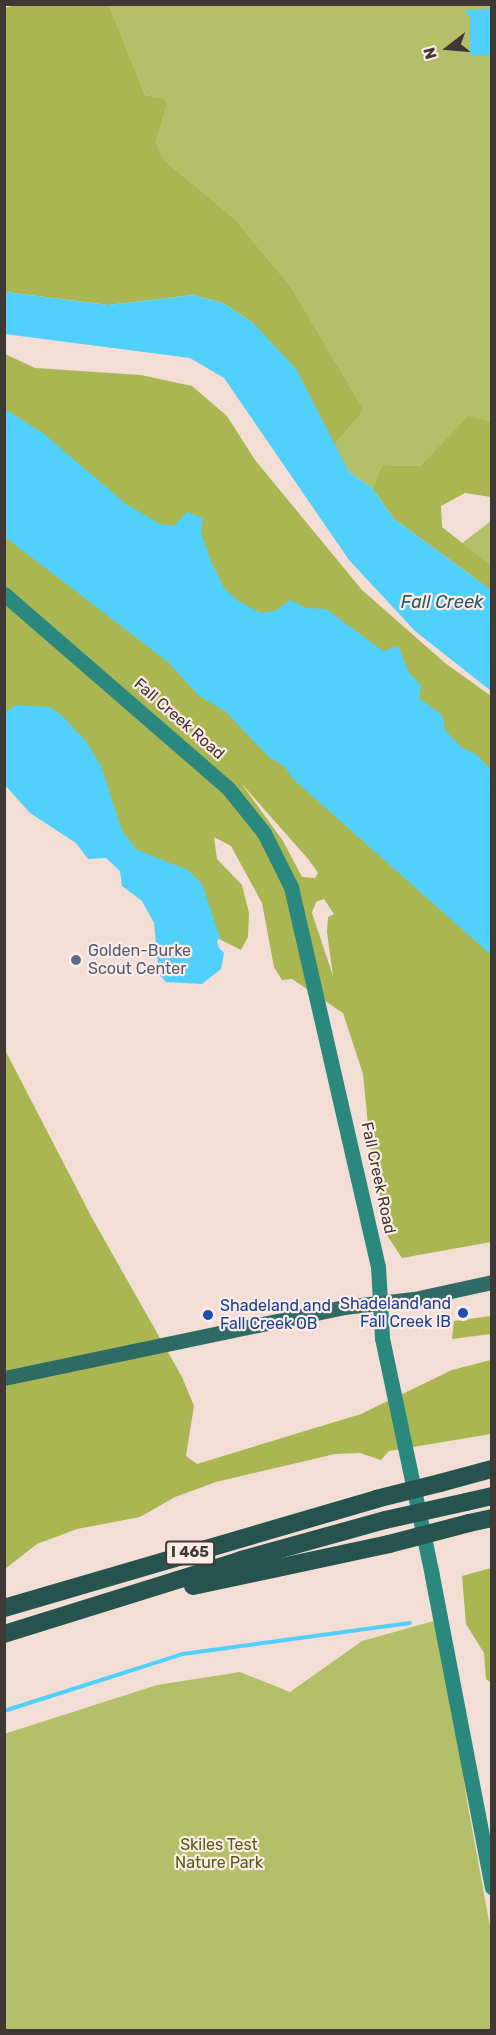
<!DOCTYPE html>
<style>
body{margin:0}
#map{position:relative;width:496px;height:2035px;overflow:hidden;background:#f2ded5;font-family:Rubik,sans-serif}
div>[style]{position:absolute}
.green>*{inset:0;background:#b4c069}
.forest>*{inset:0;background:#a9b651}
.water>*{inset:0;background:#51d0fd}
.stream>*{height:4px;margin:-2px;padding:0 2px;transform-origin:2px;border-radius:2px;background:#51d0fd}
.secondary>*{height:15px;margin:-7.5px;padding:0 7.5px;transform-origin:7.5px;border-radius:7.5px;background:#2b887f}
.primary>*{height:15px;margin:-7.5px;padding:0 7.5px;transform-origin:7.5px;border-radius:7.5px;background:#2d6b64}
.motorway>*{height:18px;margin:-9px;padding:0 9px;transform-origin:9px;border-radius:9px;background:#26534e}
.motorway-bridge>*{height:18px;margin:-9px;padding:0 9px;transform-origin:9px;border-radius:9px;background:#26534e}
.dots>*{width:16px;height:16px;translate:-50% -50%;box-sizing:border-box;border:3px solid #fdece5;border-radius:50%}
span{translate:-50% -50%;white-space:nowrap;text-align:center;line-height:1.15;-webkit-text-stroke:4.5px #fdece5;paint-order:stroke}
.shield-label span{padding:2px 4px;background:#fdece5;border:2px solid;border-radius:4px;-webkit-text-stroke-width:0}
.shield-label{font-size:15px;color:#3f3834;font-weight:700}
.street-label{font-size:16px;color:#3f3834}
.service-label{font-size:16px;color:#4e5e75}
.left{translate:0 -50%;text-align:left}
.transit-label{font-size:16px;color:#164399}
.right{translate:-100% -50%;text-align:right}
.park-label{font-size:16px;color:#565e15}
.water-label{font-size:18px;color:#275a6d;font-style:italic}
.frame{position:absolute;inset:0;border:6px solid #3f3834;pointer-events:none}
.north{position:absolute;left:418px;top:18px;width:60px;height:60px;-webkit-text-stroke:4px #fdece5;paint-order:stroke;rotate:254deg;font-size:16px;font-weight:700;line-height:24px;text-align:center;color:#3f3834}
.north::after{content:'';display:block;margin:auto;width:21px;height:27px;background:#3f3834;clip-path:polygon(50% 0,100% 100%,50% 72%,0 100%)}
</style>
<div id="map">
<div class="green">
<div style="clip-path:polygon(109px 5px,491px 5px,491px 422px,468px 417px,420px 466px,382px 465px,372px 488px,349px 472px,333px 447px,364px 410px,291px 287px,235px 219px,164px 160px,156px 142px,167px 105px,165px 99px,145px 95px)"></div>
<div style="clip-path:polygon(491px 521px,491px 593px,448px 554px)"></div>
<div style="clip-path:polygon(441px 1619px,467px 1801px,491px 1932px,491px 2030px,5px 2030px,4px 1734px,157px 1685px,240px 1672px,290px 1692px,362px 1641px)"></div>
</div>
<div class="forest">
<div style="clip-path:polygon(17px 4px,109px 5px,145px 95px,165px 99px,167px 105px,156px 142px,164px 160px,235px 219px,291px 287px,364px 410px,333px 447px,314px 410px,253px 323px,223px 303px,193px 295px,108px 305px,5px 292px,5px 8px)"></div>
<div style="clip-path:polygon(evenodd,5px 354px,35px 368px,141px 375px,192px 386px,227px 416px,255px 460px,362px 590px,445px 663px,491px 696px,491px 1242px,402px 1258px,388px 1237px,370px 1146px,363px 1074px,343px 1013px,292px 979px,282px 980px,274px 967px,262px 903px,231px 846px,214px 837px,217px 859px,242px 885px,249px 913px,248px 937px,241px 950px,213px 936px,50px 789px,5px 787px,5px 354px,241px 783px,309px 860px,318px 873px,315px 878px,302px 877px,283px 841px,241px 783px,5px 354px,324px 899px,334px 914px,328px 917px,327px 932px,333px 976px,312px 913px,316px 902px,324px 899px)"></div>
<div style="clip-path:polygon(468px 416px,491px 422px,491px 497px,465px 493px,441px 506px,442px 527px,491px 566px,491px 590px,394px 519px,372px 488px,382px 465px,420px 466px)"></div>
<div style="clip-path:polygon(4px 1048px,92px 1218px,182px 1377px,194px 1406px,186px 1456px,197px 1464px,361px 1414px,452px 1370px,491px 1360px,491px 1434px,389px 1451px,381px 1460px,360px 1453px,335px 1454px,216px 1482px,175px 1497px,140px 1517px,77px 1529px,37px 1544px,5px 1569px)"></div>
<div style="clip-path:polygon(491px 1316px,491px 1334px,452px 1339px,454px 1321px)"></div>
<div style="clip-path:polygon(491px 1568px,492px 1568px,491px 1683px,486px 1679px,484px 1653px,466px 1624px,462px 1576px)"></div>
</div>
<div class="water">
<div style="clip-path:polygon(491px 9px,490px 55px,470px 55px,470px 16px,467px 16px,466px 10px)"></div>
<div style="clip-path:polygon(5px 292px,108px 305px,193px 295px,223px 303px,253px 323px,296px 369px,349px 472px,372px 488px,394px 519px,491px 590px,491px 691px,415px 631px,349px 560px,224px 378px,190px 358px,5px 334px)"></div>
<div style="clip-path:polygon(5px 409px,44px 434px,126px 504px,160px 524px,174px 526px,187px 512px,203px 518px,201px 533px,210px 559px,224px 588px,238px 601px,261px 613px,275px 611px,290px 600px,306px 608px,326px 609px,383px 651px,398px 646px,409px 673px,421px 685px,419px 698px,442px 715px,445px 730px,462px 748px,476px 754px,491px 770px,491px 955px,293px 779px,285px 767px,270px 758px,225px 711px,199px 696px,169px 663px,5px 537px)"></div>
<div style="clip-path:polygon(17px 705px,49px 707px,60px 714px,85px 740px,101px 766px,122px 831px,137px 850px,188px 870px,202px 884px,220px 938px,217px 941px,219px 948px,224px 953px,221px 969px,202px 984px,166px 982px,159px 974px,154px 923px,142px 901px,122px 886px,120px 871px,106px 858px,88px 859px,76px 843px,30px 813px,5px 785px,5px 712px)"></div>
</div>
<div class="stream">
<div style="left:4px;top:1711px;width:188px;rotate:-17.7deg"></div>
<div style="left:183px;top:1654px;width:229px;rotate:-7.8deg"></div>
</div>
<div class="secondary">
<div style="left:4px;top:594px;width:296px;rotate:40.9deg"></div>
<div style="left:228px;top:788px;width:58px;rotate:51.3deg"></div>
<div style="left:264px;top:833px;width:60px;rotate:63.4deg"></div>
<div style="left:291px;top:887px;width:389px;rotate:77.1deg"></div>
<div style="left:378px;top:1266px;width:72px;rotate:86.8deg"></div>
<div style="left:382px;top:1338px;width:243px;rotate:78.1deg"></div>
<div style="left:432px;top:1576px;width:317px;rotate:79.1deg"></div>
</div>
<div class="primary">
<div style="left:4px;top:1378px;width:347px;rotate:-11.8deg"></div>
<div style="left:344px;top:1307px;width:70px;rotate:-6.5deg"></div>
<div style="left:414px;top:1299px;width:80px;rotate:-12.3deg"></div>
</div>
<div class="motorway">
<div style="left:440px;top:1483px;width:54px;rotate:-15.1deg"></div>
<div style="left:466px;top:1502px;width:27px;rotate:-13deg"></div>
<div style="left:469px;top:1523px;width:24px;rotate:-12deg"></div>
<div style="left:193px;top:1586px;width:200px;rotate:-12.1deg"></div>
<div style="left:4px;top:1608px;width:388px;rotate:-16.3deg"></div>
<div style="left:4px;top:1634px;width:248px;rotate:-17.3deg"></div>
<div style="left:241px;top:1560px;width:149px;rotate:-15.5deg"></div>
</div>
<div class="motorway-bridge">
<div style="left:376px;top:1499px;width:66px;rotate:-14deg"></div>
<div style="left:385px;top:1520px;width:83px;rotate:-12.5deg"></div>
<div style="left:389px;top:1544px;width:83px;rotate:-14.7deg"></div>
</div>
<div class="dots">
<div style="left:76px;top:960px;background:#5c6f8a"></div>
<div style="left:463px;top:1313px;background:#1a4fb4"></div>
<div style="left:208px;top:1315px;background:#1a4fb4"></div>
</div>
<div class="shield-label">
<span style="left:190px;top:1553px">I 465</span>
</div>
<div class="street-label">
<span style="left:179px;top:719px;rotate:41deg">Fall Creek Road</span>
<span style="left:378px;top:1178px;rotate:78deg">Fall Creek Road</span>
</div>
<div class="service-label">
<span class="left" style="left:88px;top:960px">Golden-Burke<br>Scout Center</span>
</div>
<div class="transit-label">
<span class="right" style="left:451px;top:1313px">Shadeland and<br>Fall Creek IB</span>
<span class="left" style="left:220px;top:1315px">Shadeland and<br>Fall Creek OB</span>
</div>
<div class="park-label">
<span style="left:219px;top:1854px">Skiles Test<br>Nature Park</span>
</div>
<div class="water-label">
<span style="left:442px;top:602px">Fall Creek</span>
</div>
<div class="frame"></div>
<div class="north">N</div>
</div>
